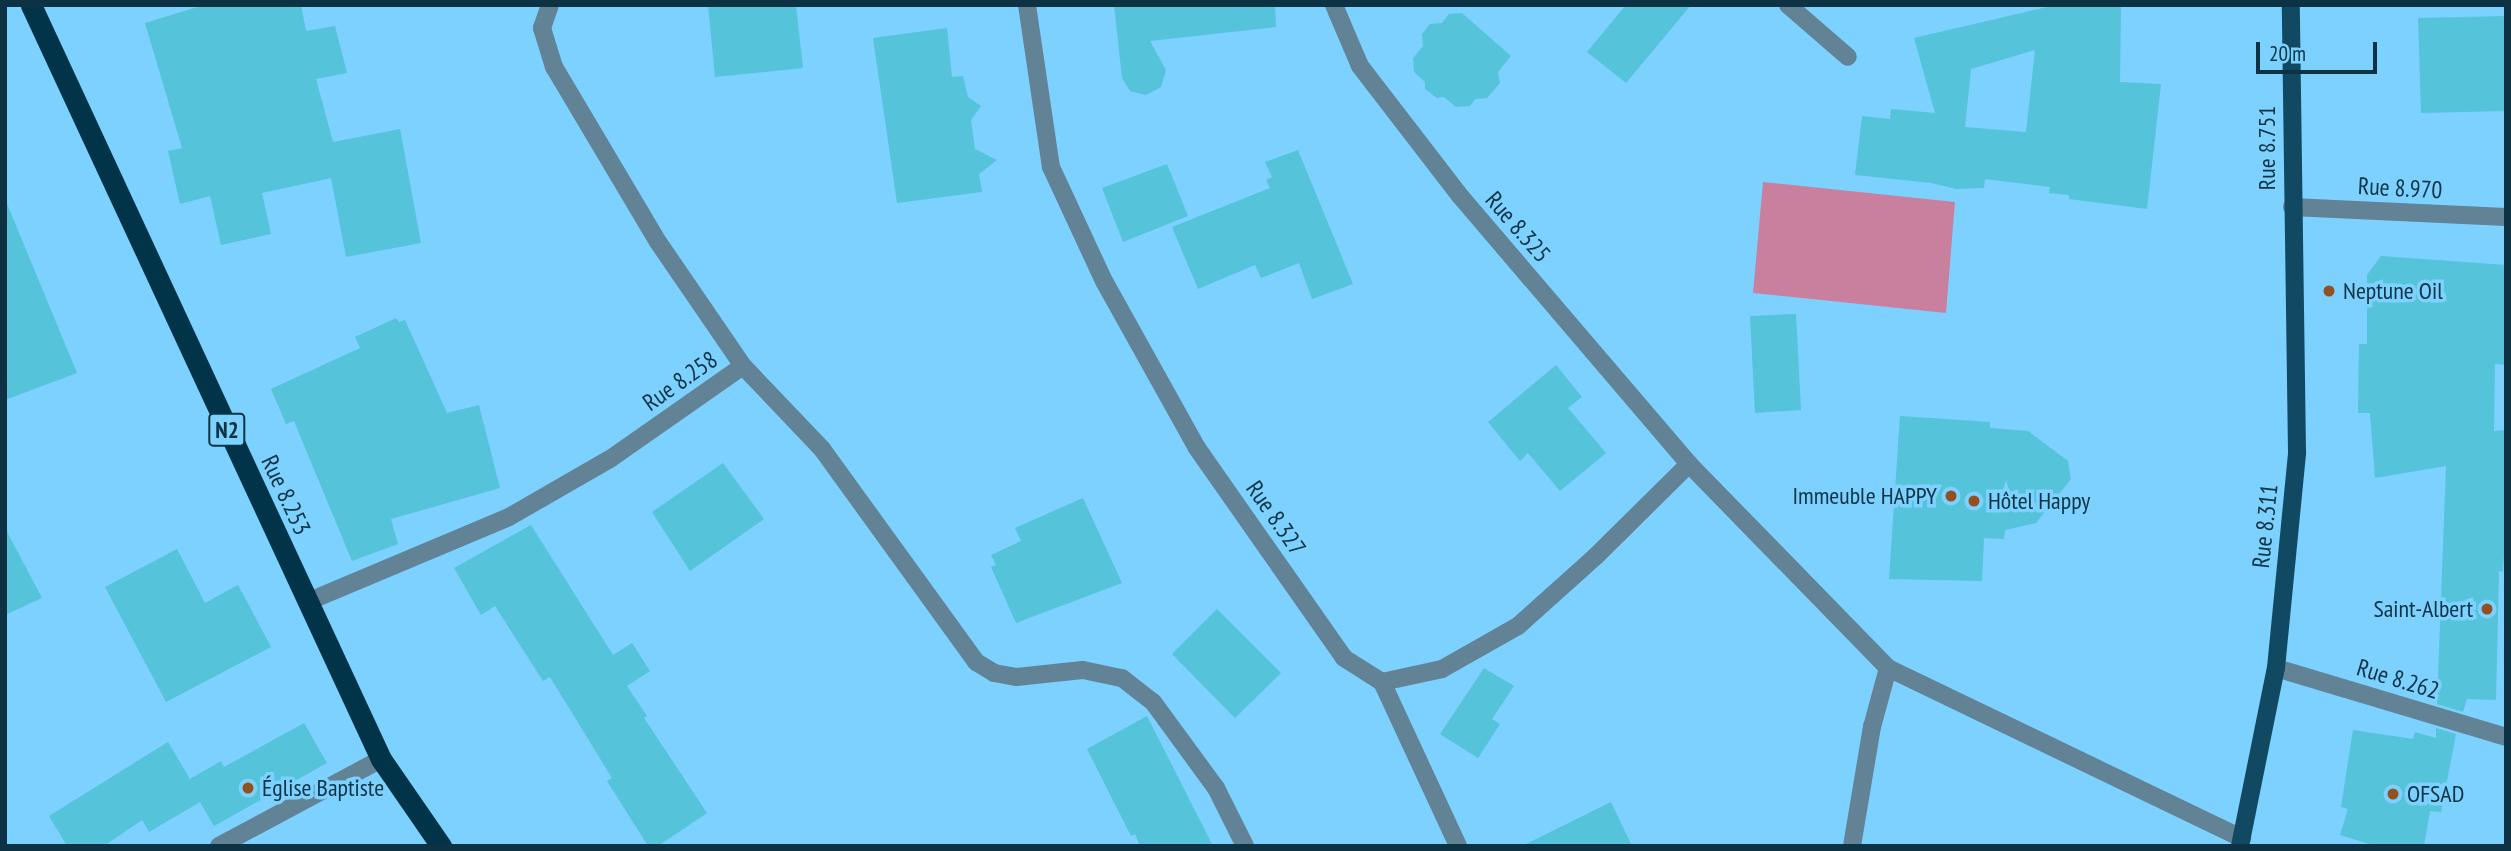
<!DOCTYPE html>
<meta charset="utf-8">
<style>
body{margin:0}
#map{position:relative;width:2511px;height:851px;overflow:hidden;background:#7cd1fe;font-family:"PT Sans Narrow",sans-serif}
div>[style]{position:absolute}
.green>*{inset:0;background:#c9809e}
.building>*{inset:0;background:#55c3d9}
.minor>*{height:18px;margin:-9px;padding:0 9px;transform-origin:9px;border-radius:9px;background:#628295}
.major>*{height:18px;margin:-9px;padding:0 9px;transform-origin:9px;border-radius:9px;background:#114962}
.highway>*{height:21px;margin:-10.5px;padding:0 10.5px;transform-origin:10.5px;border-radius:10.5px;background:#013349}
.dots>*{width:19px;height:19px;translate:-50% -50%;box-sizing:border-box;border:4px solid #7cd1fe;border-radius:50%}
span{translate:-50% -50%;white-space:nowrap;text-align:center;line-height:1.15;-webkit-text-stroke:7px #7cd1fe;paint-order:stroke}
.shield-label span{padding:2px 5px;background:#7cd1fe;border:2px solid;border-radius:5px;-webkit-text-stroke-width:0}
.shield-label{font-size:23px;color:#0d3244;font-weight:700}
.street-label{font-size:24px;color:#0d3244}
.poi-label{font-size:24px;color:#0d3244}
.left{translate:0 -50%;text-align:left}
.right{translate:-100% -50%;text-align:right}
.frame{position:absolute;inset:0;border:7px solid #0d3244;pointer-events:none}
.scale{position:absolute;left:2256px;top:42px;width:121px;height:32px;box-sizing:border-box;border:4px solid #0d3244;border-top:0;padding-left:9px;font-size:21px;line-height:24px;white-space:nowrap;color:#0d3244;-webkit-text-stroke:5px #7cd1fe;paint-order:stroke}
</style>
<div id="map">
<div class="green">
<div style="clip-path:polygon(1763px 182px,1955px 202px,1946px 313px,1753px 293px)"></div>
</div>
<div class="building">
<div style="clip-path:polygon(204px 5px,301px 5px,306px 31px,335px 26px,347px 73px,316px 79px,333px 142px,400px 129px,421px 243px,346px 257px,331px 178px,262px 193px,271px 234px,221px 245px,210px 196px,180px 204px,168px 151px,182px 148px,145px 23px)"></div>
<div style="clip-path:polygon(708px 5px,796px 5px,803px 68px,715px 77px)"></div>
<div style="clip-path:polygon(1114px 5px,1275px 5px,1276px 27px,1150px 41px,1166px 70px,1161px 87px,1146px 95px,1130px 91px,1122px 78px)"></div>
<div style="clip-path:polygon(1626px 5px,1691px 5px,1626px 83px,1587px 52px)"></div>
<div style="clip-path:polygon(evenodd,2056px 5px,2121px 5px,2120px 82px,2161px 84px,2147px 209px,2069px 199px,2069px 195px,2049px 193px,2050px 187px,1985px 179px,1984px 188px,1956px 189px,1932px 183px,1855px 175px,1862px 116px,1890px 119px,1891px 109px,1935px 113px,1914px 38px,2056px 5px,2035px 50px,2026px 132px,1965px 127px,1971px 69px,2035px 50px)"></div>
<div style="clip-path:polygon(1462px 13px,1511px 56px,1498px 72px,1500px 83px,1487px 98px,1475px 99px,1470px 106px,1456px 107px,1444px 97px,1437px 98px,1425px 89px,1425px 82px,1414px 72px,1413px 58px,1423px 46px,1422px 34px,1430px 24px,1442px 23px,1449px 14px)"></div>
<div style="clip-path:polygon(2506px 16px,2506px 111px,2421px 113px,2418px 18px)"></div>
<div style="clip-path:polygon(947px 28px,952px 77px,963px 76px,968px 97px,981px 106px,971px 120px,975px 149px,997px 160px,979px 174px,982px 192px,897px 203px,873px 38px)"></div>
<div style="clip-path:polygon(1298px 150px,1353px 284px,1312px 299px,1299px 263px,1261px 278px,1255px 265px,1198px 289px,1172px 227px,1270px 188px,1266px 180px,1272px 177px,1265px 162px)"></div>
<div style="clip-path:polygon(1167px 164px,1188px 216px,1123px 242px,1102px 188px)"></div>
<div style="clip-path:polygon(5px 199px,77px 373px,5px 400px)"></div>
<div style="clip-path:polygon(2381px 256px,2506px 265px,2506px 365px,2495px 364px,2494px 431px,2506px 430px,2506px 519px,2503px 572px,2499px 571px,2496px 700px,2467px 699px,2463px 712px,2437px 704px,2446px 466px,2375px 478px,2370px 413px,2358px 413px,2359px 344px,2367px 344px,2367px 275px)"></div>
<div style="clip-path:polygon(1796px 314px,1801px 410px,1755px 413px,1750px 316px)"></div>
<div style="clip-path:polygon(396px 318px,399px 322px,405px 320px,447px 413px,479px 405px,500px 488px,391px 519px,398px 544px,352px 561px,294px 421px,286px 424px,271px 389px,360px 348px,355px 337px)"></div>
<div style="clip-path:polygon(1556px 365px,1582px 397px,1568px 408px,1606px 453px,1560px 491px,1528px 453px,1520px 461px,1488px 422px)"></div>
<div style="clip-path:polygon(1900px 416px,1990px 422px,1990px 428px,2028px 431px,2068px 461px,2071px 479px,2036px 523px,2005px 530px,2004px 539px,1984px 538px,1982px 581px,1889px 579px)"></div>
<div style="clip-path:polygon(723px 463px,764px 519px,690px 571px,652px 512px)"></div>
<div style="clip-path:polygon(1083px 498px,1122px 583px,1016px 623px,991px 567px,996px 565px,991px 555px,1021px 541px,1015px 528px)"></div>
<div style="clip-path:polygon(531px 525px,613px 655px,632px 643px,650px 671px,627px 686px,647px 716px,644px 718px,707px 813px,658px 846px,648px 846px,607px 781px,612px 778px,550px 677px,543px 681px,495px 606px,481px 615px,454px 568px)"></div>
<div style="clip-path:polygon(5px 528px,42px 598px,5px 615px)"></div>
<div style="clip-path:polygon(177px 549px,205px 603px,238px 585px,271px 647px,166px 702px,105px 587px)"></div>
<div style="clip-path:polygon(1217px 609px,1281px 673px,1235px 718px,1172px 654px)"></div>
<div style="clip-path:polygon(1484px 668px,1514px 686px,1492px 719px,1500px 724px,1478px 758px,1440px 734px)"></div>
<div style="clip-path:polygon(1147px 716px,1213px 846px,1140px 846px,1135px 834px,1131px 836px,1087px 749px)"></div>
<div style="clip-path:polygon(304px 723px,327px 763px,214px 826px,200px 802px,149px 832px,142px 820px,104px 846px,67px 846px,49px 816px,168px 742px,190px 779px,221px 761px,224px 767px)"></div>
<div style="clip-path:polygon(2436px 728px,2456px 734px,2441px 812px,2430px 811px,2424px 846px,2376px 846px,2340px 835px,2348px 809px,2341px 807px,2353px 730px,2413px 739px,2415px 732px,2436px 738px)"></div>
<div style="clip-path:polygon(1611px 802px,1632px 846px,1522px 846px)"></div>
</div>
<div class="minor">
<div style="left:1027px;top:5px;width:164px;rotate:81.6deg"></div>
<div style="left:1051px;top:167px;width:126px;rotate:65.1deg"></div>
<div style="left:1104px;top:281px;width:191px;rotate:60.9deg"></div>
<div style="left:1197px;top:448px;width:256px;rotate:55deg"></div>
<div style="left:1344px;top:658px;width:45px;rotate:32.3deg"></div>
<div style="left:1382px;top:682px;width:61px;rotate:-12.2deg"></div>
<div style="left:1442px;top:669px;width:87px;rotate:-29.5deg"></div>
<div style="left:1518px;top:626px;width:105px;rotate:-41.9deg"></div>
<div style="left:1596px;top:556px;width:131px;rotate:-44.7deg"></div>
<div style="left:1334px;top:5px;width:66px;rotate:66.9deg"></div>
<div style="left:1360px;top:66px;width:165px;rotate:52.4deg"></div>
<div style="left:1461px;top:197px;width:351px;rotate:49.5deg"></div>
<div style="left:1689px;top:464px;width:285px;rotate:45.7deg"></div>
<div style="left:1888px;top:668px;width:393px;rotate:25.7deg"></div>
<div style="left:1788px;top:5px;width:79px;rotate:40.9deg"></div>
<div style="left:2292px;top:207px;width:214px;rotate:2.7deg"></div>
<div style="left:743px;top:366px;width:115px;rotate:46.4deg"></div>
<div style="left:822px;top:449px;width:263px;rotate:54.1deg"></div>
<div style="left:976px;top:662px;width:21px;rotate:31deg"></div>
<div style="left:994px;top:673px;width:22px;rotate:10deg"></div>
<div style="left:1016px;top:677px;width:67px;rotate:-6deg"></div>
<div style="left:1083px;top:670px;width:40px;rotate:12deg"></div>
<div style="left:1122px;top:678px;width:39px;rotate:38deg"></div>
<div style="left:1153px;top:702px;width:107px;rotate:53.8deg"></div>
<div style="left:1216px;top:788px;width:65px;rotate:63.4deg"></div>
<div style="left:307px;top:602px;width:219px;rotate:-22.8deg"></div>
<div style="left:509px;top:517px;width:116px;rotate:-29.9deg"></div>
<div style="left:610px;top:459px;width:162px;rotate:-35deg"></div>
<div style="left:743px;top:366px;width:150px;rotate:-124.4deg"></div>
<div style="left:658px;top:242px;width:204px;rotate:-120.7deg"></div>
<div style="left:554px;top:67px;width:41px;rotate:-107.1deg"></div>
<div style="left:542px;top:28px;width:24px;rotate:-71deg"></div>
<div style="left:2276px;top:668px;width:240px;rotate:16.7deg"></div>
<div style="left:1382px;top:682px;width:181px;rotate:65.1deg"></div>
<div style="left:219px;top:846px;width:184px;rotate:-28.2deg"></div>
<div style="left:1852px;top:846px;width:121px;rotate:-80.5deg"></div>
<div style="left:1872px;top:727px;width:61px;rotate:-74.8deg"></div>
</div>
<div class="major">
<div style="left:2240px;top:846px;width:182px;rotate:-78.6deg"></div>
<div style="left:2276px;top:668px;width:217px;rotate:-84.4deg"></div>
<div style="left:2297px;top:452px;width:447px;rotate:-90.8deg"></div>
</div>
<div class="highway">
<div style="left:31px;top:5px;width:831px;rotate:65.1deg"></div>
<div style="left:381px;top:759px;width:106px;rotate:55.4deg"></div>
</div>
<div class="dots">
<div style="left:2329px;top:291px;background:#945120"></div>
<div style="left:1951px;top:496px;background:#945120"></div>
<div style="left:1974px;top:501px;background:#945120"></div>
<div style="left:2487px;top:609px;background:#945120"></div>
<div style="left:248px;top:788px;background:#945120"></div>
<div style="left:2393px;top:794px;background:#945120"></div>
</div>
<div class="shield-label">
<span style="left:227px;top:430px">N2</span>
</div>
<div class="street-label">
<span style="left:2267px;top:148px;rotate:-90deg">Rue 8.751</span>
<span style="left:2400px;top:188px;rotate:3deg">Rue 8.970</span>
<span style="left:1518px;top:227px;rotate:49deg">Rue 8.325</span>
<span style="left:680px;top:381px;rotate:-35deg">Rue 8.258</span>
<span style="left:286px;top:495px;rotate:65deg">Rue 8.253</span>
<span style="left:1276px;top:518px;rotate:55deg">Rue 8.327</span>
<span style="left:2265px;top:526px;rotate:-84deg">Rue 8.311</span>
<span style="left:2398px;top:679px;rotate:17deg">Rue 8.262</span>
</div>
<div class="poi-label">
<span class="left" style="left:2343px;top:291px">Neptune Oil</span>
<span class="right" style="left:1937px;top:496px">Immeuble HAPPY</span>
<span class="left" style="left:1988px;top:501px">Hôtel Happy</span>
<span class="right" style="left:2473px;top:609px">Saint-Albert</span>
<span class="left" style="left:262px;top:788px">Église Baptiste</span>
<span class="left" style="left:2407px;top:794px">OFSAD</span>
</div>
<div class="frame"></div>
<div class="scale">20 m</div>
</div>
